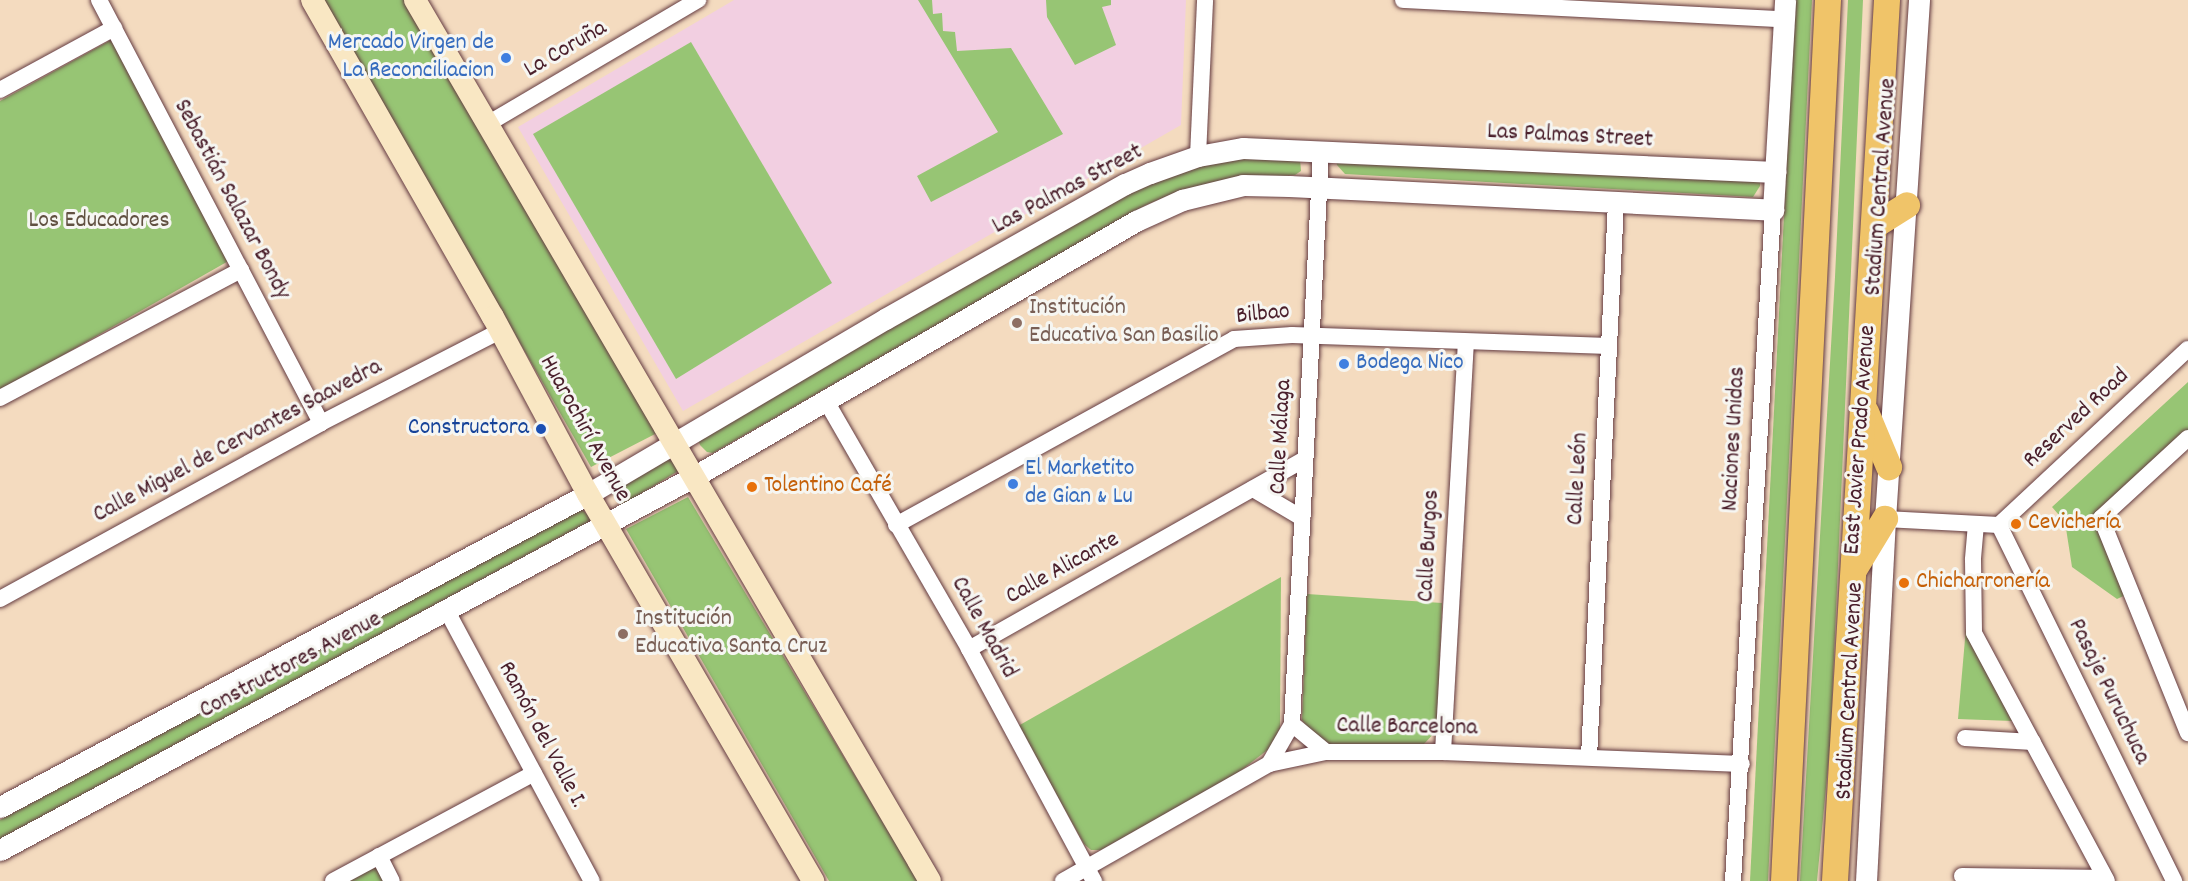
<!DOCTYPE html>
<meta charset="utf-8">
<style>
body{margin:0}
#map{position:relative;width:2188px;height:881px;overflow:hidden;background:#f4dbbf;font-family:Dekko,sans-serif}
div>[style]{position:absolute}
.built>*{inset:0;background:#f2cfe1}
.green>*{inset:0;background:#97c574}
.roads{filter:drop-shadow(0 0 2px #643b41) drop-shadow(0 0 2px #643b41)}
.minor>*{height:16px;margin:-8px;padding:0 8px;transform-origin:8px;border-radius:8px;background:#fff}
.tertiary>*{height:21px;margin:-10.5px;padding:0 10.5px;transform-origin:10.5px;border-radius:10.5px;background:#fff}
.secondary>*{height:22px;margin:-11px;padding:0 11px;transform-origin:11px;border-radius:11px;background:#f9e7c3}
.primary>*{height:26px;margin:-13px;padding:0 13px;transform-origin:13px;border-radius:13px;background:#f0c469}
.dots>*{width:16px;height:16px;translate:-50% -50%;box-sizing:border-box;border:3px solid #f6f6f2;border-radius:50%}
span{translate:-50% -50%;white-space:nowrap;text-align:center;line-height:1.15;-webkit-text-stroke:6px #f6f6f2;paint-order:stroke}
.shop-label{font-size:24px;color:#366cbe}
.right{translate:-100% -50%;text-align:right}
.left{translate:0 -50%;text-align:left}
.street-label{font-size:24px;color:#4a1f2b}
.park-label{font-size:24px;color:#615141}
.education-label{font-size:24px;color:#785e54}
.transit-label{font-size:24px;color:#164399}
.food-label{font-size:24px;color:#c56008}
</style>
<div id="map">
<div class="built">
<div style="clip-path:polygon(734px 0,1186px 0,1181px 125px,683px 411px,518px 127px)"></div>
</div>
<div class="green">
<div style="clip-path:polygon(323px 0,408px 0,657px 433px,591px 467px)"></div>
<div style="clip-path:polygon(918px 0,932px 0,933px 14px,942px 13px,943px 31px,955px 32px,957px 51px,1011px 48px,1063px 134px,931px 202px,917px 176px,998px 132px)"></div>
<div style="clip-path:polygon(1046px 0,1111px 0,1111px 5px,1102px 7px,1116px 45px,1075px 65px,1047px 17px)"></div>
<div style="clip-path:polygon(1795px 0,1812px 0,1768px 881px,1750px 881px)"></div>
<div style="clip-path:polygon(1848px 0,1863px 0,1830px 746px,1817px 881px,1800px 881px,1835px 277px)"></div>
<div style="clip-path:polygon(111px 40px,232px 259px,0 391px,0 101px)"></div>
<div style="clip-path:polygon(691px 42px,832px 283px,676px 379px,533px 134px)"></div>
<div style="clip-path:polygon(1253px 157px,1300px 158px,1301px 171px,1295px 175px,1241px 180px,1179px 191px,1146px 205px,713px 453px,707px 452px,700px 445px,698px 439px,1085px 215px,1174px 172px,1224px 160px)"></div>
<div style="clip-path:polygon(1336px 161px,1760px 179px,1760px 186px,1753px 197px,1345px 174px,1337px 165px)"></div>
<div style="clip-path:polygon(2188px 382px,2188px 438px,2103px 519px,2132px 592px,2117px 599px,2072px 567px,2065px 522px,2052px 507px)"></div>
<div style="clip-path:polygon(675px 452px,683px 468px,621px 506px,611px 491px)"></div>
<div style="clip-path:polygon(688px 497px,918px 881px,829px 881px,626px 529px)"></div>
<div style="clip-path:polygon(582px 509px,592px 520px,0 839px,0 820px)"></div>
<div style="clip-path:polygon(1281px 577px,1280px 728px,1274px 745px,1235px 775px,1101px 850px,1091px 850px,1084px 844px,1018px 726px)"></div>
<div style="clip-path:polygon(1307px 594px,1442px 603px,1437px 730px,1423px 745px,1329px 746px,1309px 730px,1302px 720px)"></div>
<div style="clip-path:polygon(1966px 628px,2012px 721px,1958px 719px)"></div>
<div style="clip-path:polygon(376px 865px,384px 881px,346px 881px)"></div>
</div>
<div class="roads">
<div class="minor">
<div style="left:99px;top:0;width:478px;rotate:62.3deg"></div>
<div style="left:1403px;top:0;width:381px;rotate:2.9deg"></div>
<div style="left:0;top:90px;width:130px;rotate:-28.5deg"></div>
<div style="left:489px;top:123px;width:243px;rotate:-30.5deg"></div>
<div style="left:1198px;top:156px;width:156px;rotate:-87.4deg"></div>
<div style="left:0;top:398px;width:273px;rotate:-28deg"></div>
<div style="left:826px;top:401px;width:286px;rotate:60deg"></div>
<div style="left:969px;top:649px;width:264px;rotate:61.7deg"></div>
<div style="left:2188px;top:438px;width:118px;rotate:137.4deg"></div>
<div style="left:2101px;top:518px;width:232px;rotate:68deg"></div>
<div style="left:1253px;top:489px;width:57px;rotate:30.6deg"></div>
<div style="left:1885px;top:519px;width:114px;rotate:3deg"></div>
<div style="left:1999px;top:525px;width:258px;rotate:-43deg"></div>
<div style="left:1976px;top:524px;width:36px;rotate:95deg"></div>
<div style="left:1973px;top:560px;width:73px;rotate:89.2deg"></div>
<div style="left:1974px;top:633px;width:281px;rotate:61.8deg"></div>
<div style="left:896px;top:525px;width:386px;rotate:-28.8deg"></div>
<div style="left:1234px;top:339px;width:58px;rotate:-3.9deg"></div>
<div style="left:1292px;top:335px;width:317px;rotate:2deg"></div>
<div style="left:1999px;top:525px;width:397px;rotate:63.8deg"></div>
<div style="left:0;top:599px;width:366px;rotate:-28.7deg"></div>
<div style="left:321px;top:423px;width:201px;rotate:-27.2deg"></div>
<div style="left:447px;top:611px;width:306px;rotate:61.8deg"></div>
<div style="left:969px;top:649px;width:386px;rotate:-29.5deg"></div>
<div style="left:1292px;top:724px;width:44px;rotate:39.5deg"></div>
<div style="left:1326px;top:752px;width:117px"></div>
<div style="left:1443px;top:752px;width:299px;rotate:2.3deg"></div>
<div style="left:1965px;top:738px;width:68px;rotate:3.4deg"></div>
<div style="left:1443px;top:752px;width:410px;rotate:-86.8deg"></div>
<div style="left:1589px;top:757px;width:555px;rotate:-87.21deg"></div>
<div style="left:1269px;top:764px;width:58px;rotate:-11.9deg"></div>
<div style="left:379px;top:856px;width:28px;rotate:63deg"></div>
<div style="left:1962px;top:876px;width:143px;rotate:0.8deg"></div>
<div style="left:333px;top:881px;width:228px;rotate:-28.2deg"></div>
<div style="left:1063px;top:881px;width:237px;rotate:-29.6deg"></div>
<div style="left:1269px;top:764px;width:46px;rotate:-60.1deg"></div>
<div style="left:1292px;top:724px;width:573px;rotate:-87.1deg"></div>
<div style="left:1733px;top:881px;width:672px;rotate:-86.59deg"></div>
</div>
<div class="tertiary">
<div style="left:0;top:807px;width:666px;rotate:-28.03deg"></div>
<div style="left:588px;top:494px;width:345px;rotate:-30.5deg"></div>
<div style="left:885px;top:319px;width:275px;rotate:-29.4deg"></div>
<div style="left:1125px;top:184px;width:27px;rotate:-24deg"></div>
<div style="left:1150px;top:173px;width:51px;rotate:-19.5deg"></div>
<div style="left:1198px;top:156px;width:46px;rotate:-10.1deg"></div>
<div style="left:1243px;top:148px;width:533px;rotate:2.58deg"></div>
<div style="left:0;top:850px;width:789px;rotate:-28.29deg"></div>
<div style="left:695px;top:476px;width:509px;rotate:-30.04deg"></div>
<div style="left:1136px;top:221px;width:51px;rotate:-24.5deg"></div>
<div style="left:1182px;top:200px;width:63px;rotate:-13.8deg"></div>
<div style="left:1243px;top:185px;width:46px;rotate:1.2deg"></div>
<div style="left:1289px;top:186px;width:485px;rotate:2.8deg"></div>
<div style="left:1773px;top:210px;width:210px;rotate:-86.7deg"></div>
<div style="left:1866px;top:881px;width:362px;rotate:-87deg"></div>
<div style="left:1885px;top:519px;width:520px;rotate:-86.25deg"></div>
</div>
<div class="secondary">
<div style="left:312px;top:0;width:365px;rotate:60.3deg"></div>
<div style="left:493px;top:317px;width:201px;rotate:61.8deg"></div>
<div style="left:588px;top:494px;width:448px;rotate:59.8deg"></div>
<div style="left:415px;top:0;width:1020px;rotate:59.69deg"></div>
</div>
<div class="primary">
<div style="left:1874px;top:226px;width:39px;rotate:-32deg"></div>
<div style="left:1866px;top:412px;width:60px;rotate:67.3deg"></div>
<div style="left:1854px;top:570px;width:60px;rotate:-58.7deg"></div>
<div style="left:1784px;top:881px;width:882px;rotate:-87.14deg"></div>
<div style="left:1835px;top:881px;width:883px;rotate:-86.62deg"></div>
</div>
</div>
<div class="dots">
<div style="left:506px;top:58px;background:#3f7fe0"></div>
<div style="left:1017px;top:323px;background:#8d6e63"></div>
<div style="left:1344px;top:364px;background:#3f7fe0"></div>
<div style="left:541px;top:429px;background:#1a4fb4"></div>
<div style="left:1013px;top:484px;background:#3f7fe0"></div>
<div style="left:752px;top:487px;background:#e8710a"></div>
<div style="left:2016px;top:524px;background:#e8710a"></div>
<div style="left:1904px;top:583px;background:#e8710a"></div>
<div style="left:623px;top:634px;background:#8d6e63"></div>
</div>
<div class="shop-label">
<span class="right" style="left:494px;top:58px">Mercado Virgen de<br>La Reconciliacion</span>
<span class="left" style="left:1356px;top:364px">Bodega Nico</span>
<span class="left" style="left:1025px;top:484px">El Marketito<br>de Gian &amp; Lu</span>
</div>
<div class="street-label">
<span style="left:566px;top:50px;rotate:-30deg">La Coruña</span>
<span style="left:1570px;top:137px;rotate:3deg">Las Palmas Street</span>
<span style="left:1882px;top:187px;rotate:-86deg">Stadium Central Avenue</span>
<span style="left:1068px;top:190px;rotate:-28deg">Las Palmas Street</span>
<span style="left:231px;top:200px;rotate:62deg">Sebastián Salazar Bondy</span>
<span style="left:1263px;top:315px;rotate:-6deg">Bilbao</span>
<span style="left:2077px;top:419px;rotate:-43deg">Reserved Road</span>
<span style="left:584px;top:429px;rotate:61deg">Huarochirí Avenue</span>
<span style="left:1282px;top:437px;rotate:-87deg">Calle Málaga</span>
<span style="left:1735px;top:439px;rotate:-87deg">Naciones Unidas</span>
<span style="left:1861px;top:440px;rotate:-86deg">East Javier Prado Avenue</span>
<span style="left:238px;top:442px;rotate:-28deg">Calle Miguel de Cervantes Saavedra</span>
<span style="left:1579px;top:479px;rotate:-87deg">Calle León</span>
<span style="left:1430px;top:546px;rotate:-87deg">Calle Burgos</span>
<span style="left:1063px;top:569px;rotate:-29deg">Calle Alicante</span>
<span style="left:983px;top:628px;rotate:61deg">Calle Madrid</span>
<span style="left:291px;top:666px;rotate:-28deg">Constructores Avenue</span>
<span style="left:1851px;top:691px;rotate:-87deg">Stadium Central Avenue</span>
<span style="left:2108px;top:692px;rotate:64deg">Pasaje Puruchuca</span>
<span style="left:1407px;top:728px;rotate:1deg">Calle Barcelona</span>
<span style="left:541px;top:735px;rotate:62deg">Ramón del Valle I.</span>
</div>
<div class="park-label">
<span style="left:99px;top:222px">Los Educadores</span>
</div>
<div class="education-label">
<span class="left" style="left:1029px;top:323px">Institución<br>Educativa San Basilio</span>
<span class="left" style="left:635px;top:634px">Institución<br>Educativa Santa Cruz</span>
</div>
<div class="transit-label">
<span class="right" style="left:529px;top:429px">Constructora</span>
</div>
<div class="food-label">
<span class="left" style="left:764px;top:487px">Tolentino Café</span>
<span class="left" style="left:2028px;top:524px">Cevichería</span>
<span class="left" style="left:1916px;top:583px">Chicharronería</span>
</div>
</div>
